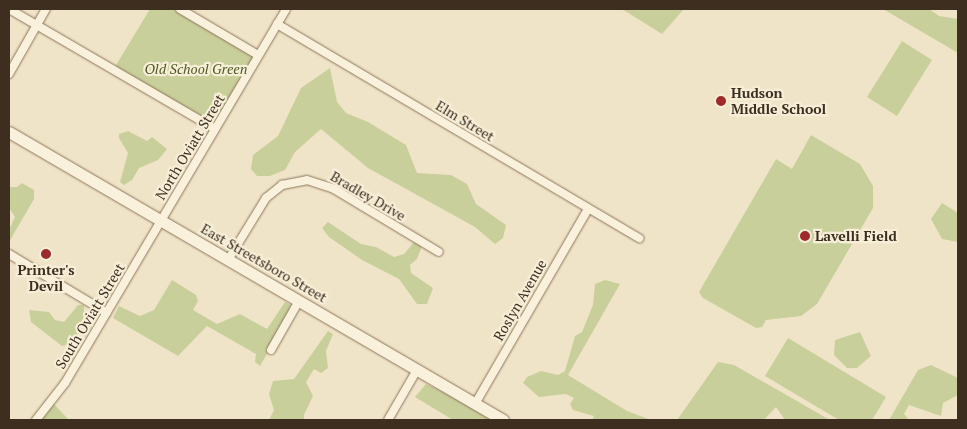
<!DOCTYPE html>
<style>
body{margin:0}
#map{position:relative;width:967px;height:429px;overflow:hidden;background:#f0e4c8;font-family:"PT Serif",serif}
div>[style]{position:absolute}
.green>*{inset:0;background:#c9cf9b}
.roads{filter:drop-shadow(0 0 1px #8d765c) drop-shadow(0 0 1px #8d765c)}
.minor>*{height:8px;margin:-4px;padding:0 4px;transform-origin:4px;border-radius:4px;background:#faf1dc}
.secondary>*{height:11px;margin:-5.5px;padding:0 5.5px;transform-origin:5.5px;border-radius:5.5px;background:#faf1dc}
.dots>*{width:14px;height:14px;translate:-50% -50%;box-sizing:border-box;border:2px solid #f7eed8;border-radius:50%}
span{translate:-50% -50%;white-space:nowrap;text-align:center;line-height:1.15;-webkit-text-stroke:4.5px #f7eed8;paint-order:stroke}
.park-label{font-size:14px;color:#4d5a26;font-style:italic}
.poi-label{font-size:14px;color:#3d2e20;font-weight:700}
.left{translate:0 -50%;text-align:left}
.street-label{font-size:14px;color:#3d2e20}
.frame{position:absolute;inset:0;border:10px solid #3d2e20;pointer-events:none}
</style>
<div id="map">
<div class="green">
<div style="clip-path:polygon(150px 9px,180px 9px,258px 55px,215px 129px,113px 70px)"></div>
<div style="clip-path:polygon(622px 9px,684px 9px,662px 34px)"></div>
<div style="clip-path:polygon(883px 9px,929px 9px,939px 16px,958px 19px,958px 53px)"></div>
<div style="clip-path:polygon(902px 41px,932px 60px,897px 116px,867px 97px)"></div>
<div style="clip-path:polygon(330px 68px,337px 102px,346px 113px,368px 122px,406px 145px,417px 173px,451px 175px,467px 184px,476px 204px,506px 225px,503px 238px,495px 244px,475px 227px,368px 168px,321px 129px,295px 152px,285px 170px,270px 176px,257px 176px,251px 169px,253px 155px,278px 136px,301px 88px)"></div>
<div style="clip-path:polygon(128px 131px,147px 141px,152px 137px,167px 149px,158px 160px,139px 168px,132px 180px,124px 185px,120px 182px,128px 153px,119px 138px,119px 134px)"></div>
<div style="clip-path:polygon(811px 135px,860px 164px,873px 186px,873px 208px,817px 304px,801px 316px,766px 320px,762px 327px,756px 328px,703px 298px,699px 292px,776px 159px,792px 169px)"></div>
<div style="clip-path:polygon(22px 183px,34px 190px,34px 199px,9px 242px,9px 230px,15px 217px,9px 208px,9px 187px,17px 187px)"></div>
<div style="clip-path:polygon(942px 203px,958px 213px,958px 242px,942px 239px,931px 219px)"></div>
<div style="clip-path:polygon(328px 222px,361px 244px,376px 247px,394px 257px,404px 254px,415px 241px,422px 246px,417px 259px,410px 265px,411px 273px,433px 288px,427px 304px,417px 304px,399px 279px,362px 260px,329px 237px,322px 228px)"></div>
<div style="clip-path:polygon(172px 280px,196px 295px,198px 301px,193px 310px,217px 324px,240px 314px,267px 329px,285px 302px,294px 307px,260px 366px,255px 362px,256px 354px,207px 326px,178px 356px,113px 318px,119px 306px,140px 316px,154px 310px)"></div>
<div style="clip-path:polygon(605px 280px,620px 284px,568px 375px,627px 411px,651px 420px,592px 420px,594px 416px,573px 410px,570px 404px,574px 398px,566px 394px,539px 397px,523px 383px,527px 377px,541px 371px,558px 375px,565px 371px,575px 336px,582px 332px,593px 305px,595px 284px)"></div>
<div style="clip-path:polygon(78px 305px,84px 305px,84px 315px,77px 337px,70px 344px,62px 346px,31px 322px,29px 310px,49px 312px,55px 320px,64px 322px)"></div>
<div style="clip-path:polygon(328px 331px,333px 334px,326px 351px,328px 368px,321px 373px,314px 369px,306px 382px,313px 396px,304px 415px,304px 420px,269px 420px,274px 410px,269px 394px,273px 381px,294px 379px)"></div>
<div style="clip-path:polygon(860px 332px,871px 356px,857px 368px,847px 368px,834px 355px,835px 340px)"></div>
<div style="clip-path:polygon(788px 338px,886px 397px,872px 420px,839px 420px,765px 376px)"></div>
<div style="clip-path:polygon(718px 362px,734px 365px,830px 420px,785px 420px,776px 407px,764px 420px,677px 420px)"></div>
<div style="clip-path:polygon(931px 365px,958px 378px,958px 395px,943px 403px,941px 416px,909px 405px,904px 414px,909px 420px,889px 420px,918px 370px)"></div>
<div style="clip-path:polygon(426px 384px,458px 399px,493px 420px,453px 420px,415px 397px)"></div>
<div style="clip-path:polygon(51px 401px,69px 420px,36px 420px)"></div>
</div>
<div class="roads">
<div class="minor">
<div style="left:9px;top:9px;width:238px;rotate:30.2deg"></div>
<div style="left:180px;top:9px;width:91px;rotate:30.5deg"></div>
<div style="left:277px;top:24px;width:421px;rotate:30.6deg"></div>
<div style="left:9px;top:74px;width:75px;rotate:-60.4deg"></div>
<div style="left:9px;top:254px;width:114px;rotate:31deg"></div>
<div style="left:228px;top:260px;width:73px;rotate:-58.5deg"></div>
<div style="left:266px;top:198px;width:21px;rotate:-39deg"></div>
<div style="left:282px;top:185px;width:25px;rotate:-11deg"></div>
<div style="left:307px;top:180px;width:28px;rotate:18deg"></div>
<div style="left:334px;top:189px;width:122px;rotate:31deg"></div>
<div style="left:271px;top:350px;width:56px;rotate:-60.3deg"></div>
<div style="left:475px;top:404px;width:225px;rotate:-59.9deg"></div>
<div style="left:36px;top:420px;width:47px;rotate:-51.9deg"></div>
<div style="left:65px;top:383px;width:434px;rotate:-59.4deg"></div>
<div style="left:388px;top:420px;width:58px;rotate:-59.9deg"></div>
</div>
<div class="secondary">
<div style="left:9px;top:132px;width:572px;rotate:30.24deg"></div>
</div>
</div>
<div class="dots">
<div style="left:721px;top:101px;background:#9e2a2b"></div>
<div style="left:805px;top:236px;background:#9e2a2b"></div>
<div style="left:46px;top:254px;background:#9e2a2b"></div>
</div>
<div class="park-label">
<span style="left:196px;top:69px">Old School Green</span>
</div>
<div class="poi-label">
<span class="left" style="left:731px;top:101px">Hudson<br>Middle School</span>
<span class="left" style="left:815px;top:236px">Lavelli Field</span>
<span style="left:46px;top:278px">Printer's<br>Devil</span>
</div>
<div class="street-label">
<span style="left:465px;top:121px;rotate:31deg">Elm Street</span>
<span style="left:190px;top:147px;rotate:-59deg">North Oviatt Street</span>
<span style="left:368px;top:196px;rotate:30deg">Bradley Drive</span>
<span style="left:264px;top:263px;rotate:30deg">East Streetsboro Street</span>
<span style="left:520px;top:300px;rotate:-60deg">Roslyn Avenue</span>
<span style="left:90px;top:316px;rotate:-59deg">South Oviatt Street</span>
</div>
<div class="frame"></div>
</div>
